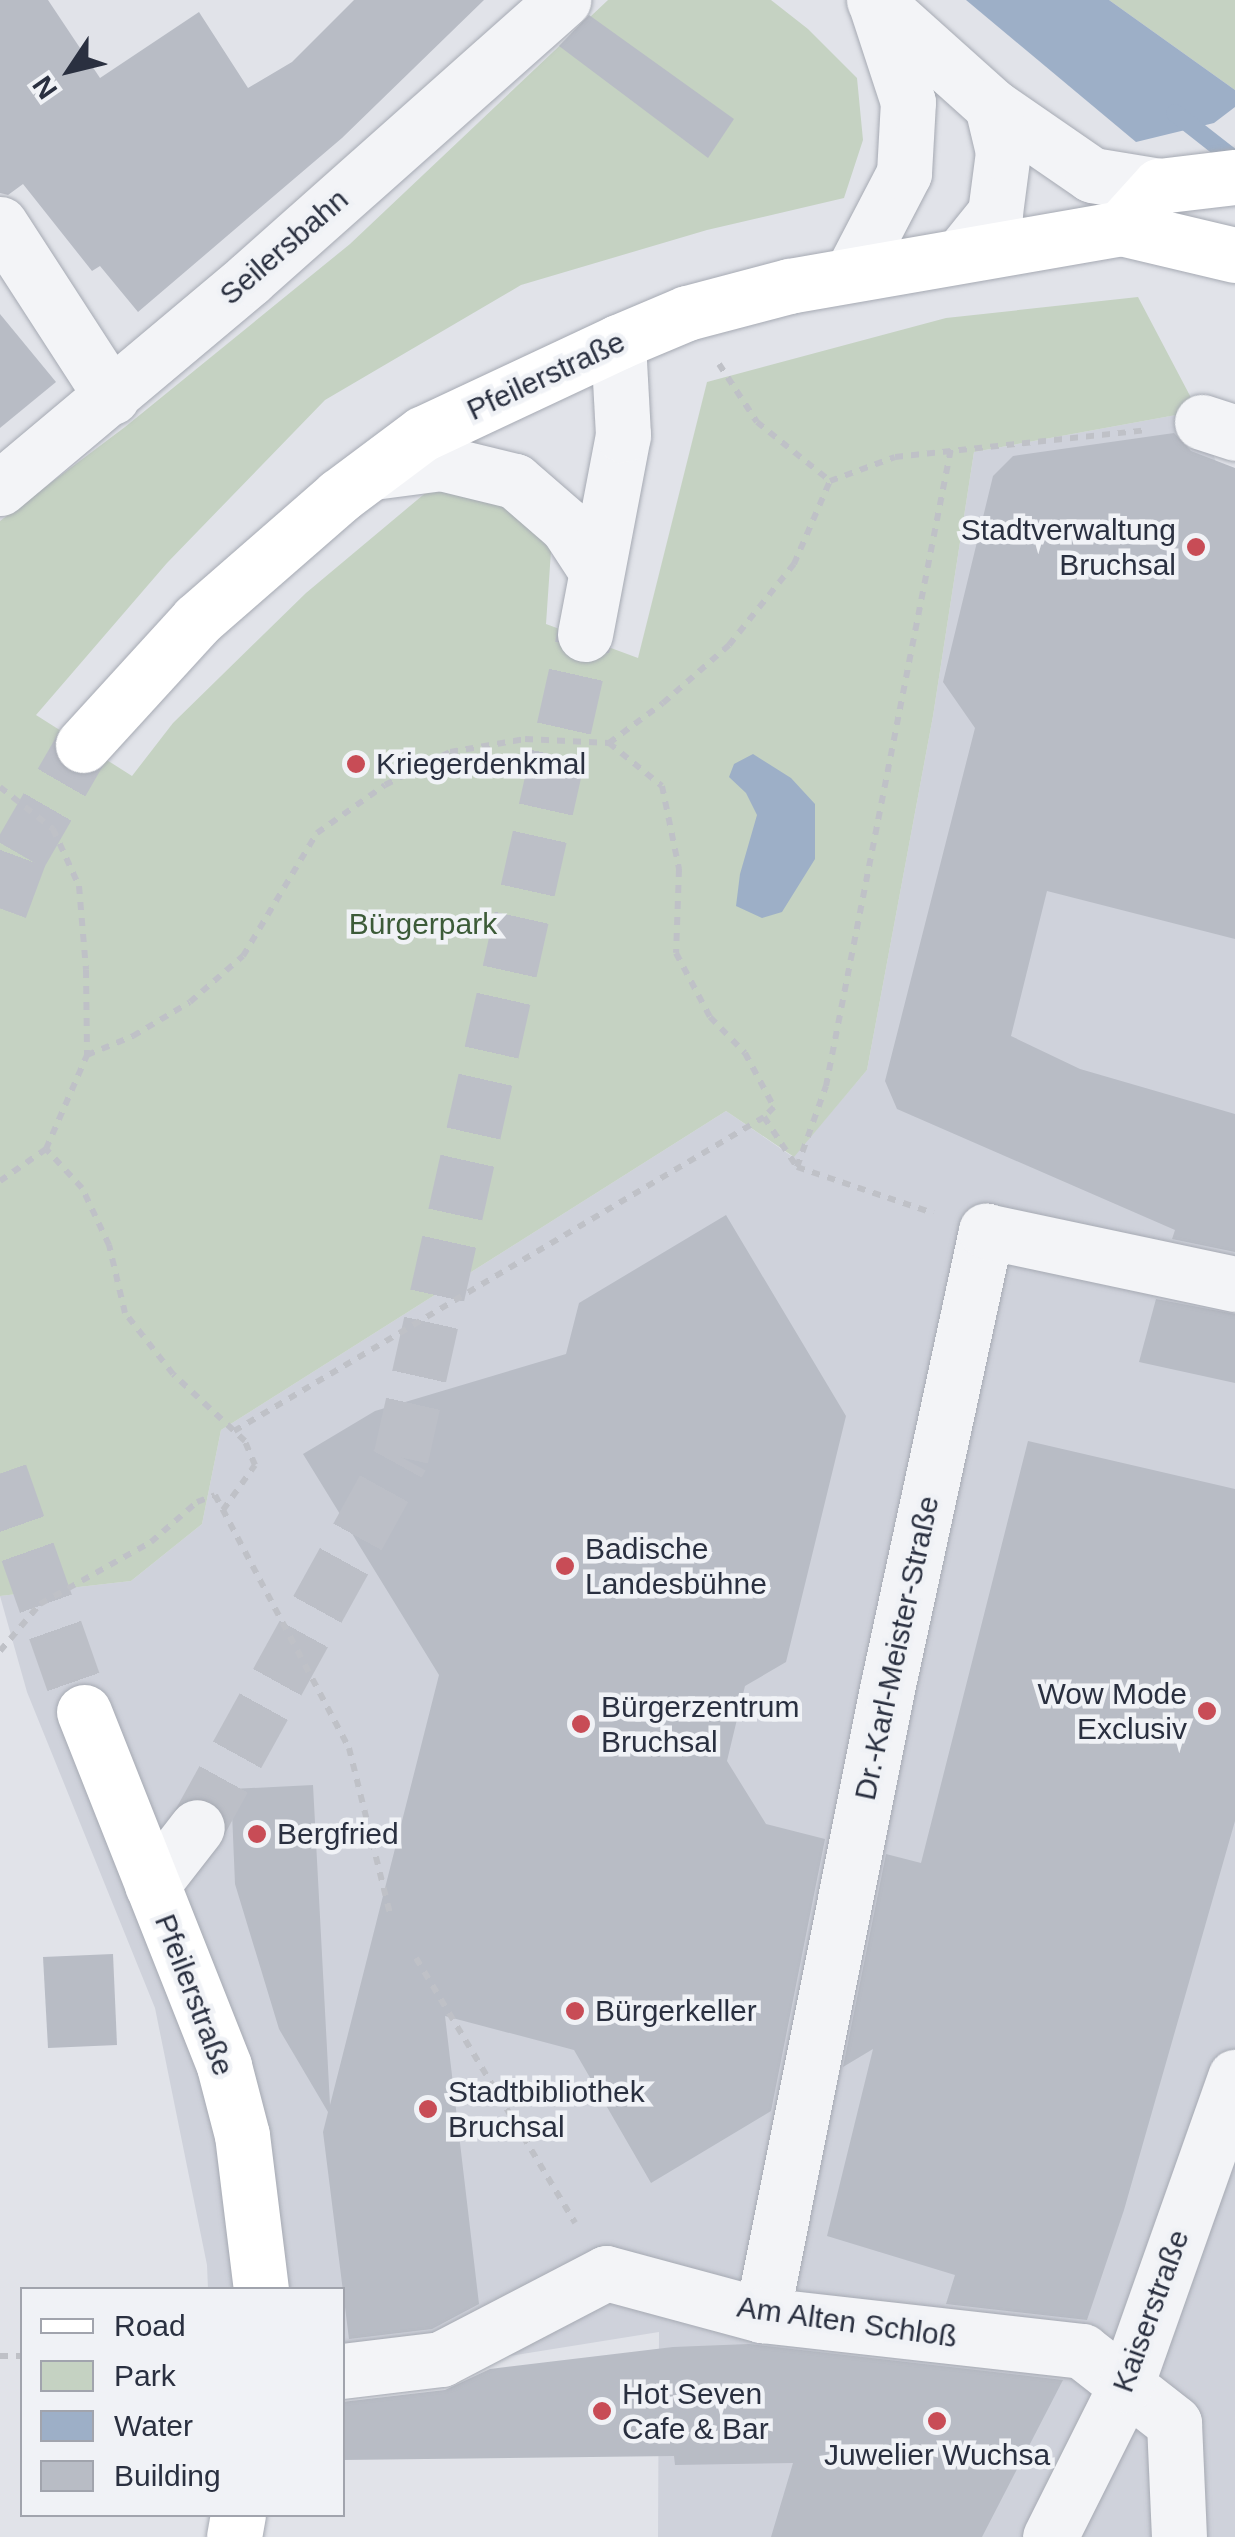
<!DOCTYPE html>
<meta charset="utf-8">
<style>
body{margin:0}
#map{position:relative;width:1235px;height:2537px;overflow:hidden;background:#e1e3e9;font-family:Helvetica,sans-serif}
div>[style]{position:absolute}
.built>*{inset:0;background:#cfd2db}
.green>*{inset:0;background:#c5d2c2}
.water>*{inset:0;background:#9dafc7}
.stream>*{height:18px;margin:-9px;padding:0 9px;transform-origin:9px;border-radius:9px;background:#9dafc7}
.building>*{inset:0;background:#b8bcc5}
.minor-tunnel>*{height:55px;margin-top:-27.5px;transform-origin:0;background:repeating-linear-gradient(90deg,#bcbfc7 0 55px,transparent 0 83px)}
.major-tunnel>*{height:55px;margin-top:-27.5px;transform-origin:0;background:repeating-linear-gradient(90deg,#bcbfc7 0 55px,transparent 0 83px)}
.path>*{height:6px;margin-top:-3px;transform-origin:0;background:repeating-linear-gradient(90deg,#bfc1c7 0 8px,transparent 0 16px)}
.roads{filter:drop-shadow(0 0 2px #a6aab3) drop-shadow(0 0 2px #a6aab3)}
.minor>*{height:55px;margin:-27.5px;padding:0 27.5px;transform-origin:27.5px;border-radius:27.5px;background:#f3f4f7}
.major>*{height:55px;margin:-27.5px;padding:0 27.5px;transform-origin:27.5px;border-radius:27.5px;background:#fff}
.dots>*{width:28px;height:28px;translate:-50% -50%;box-sizing:border-box;border:5px solid #f0f2f6;border-radius:50%}
span{translate:-50% -50%;white-space:nowrap;text-align:center;line-height:1.15;-webkit-text-stroke:9px #f0f2f6;paint-order:stroke}
.street-label{font-size:30px;color:#2a3040}
.poi-label{font-size:30px;color:#2a3040}
.right{translate:-100% -50%;text-align:right}
.left{translate:0 -50%;text-align:left}
.park-label{font-size:30px;color:#3c5b38}
.legend{position:absolute;left:20px;top:2287px;width:325px;height:230px;box-sizing:border-box;background:#f0f2f6;border:2px solid #a1a4ad;margin:0;padding:12px 18px;list-style:none;font-size:30px;color:#2a3040}
.legend li{display:flex;align-items:center;gap:20px;height:50px}
.legend b{width:50px;border:2px solid #a1a4ad}
.north{position:absolute;left:20px;top:20px;width:100px;height:100px;-webkit-text-stroke:8px #f0f2f6;paint-order:stroke;rotate:235deg;font-size:28px;font-weight:700;line-height:40px;text-align:center;color:#2a3040}
.north::after{content:'';display:block;margin:auto;width:35px;height:45px;background:#2a3040;clip-path:polygon(50% 0,100% 100%,50% 72%,0 100%)}
</style>
<div id="map">
<div class="built">
<div style="clip-path:polygon(1198px 411px,1235px 516px,1235px 2537px,658px 2537px,659px 2332px,343px 2383px,342px 2290px,208px 2289px,207px 2265px,155px 2008px,27px 1692px,0 1596px,131px 1581px,202px 1524px,221px 1430px,726px 1111px,793px 1157px,867px 1070px,933px 716px,974px 452px)"></div>
</div>
<div class="green">
<div style="clip-path:polygon(608px 0,771px 0,808px 29px,857px 78px,863px 140px,844px 198px,707px 230px,521px 285px,325px 400px,167px 563px,36px 715px,132px 776px,173px 723px,306px 593px,435px 485px,501px 493px,551px 551px,546px 624px,638px 658px,707px 382px,946px 318px,1138px 297px,1198px 411px,974px 452px,933px 716px,867px 1070px,794px 1157px,726px 1111px,221px 1430px,202px 1524px,131px 1581px,0 1596px,0 521px,125px 427px,350px 244px)"></div>
<div style="clip-path:polygon(1109px 0,1235px 0,1235px 90px)"></div>
</div>
<div class="water">
<div style="clip-path:polygon(966px 0,1109px 0,1235px 90px,1235px 107px,1214px 123px,1136px 142px)"></div>
<div style="clip-path:polygon(753px 754px,791px 778px,815px 804px,815px 859px,782px 912px,762px 918px,736px 906px,740px 874px,757px 815px,746px 793px,729px 777px,734px 764px)"></div>
</div>
<div class="stream">
<div style="left:1175px;top:113px;width:76px;rotate:38.1deg"></div>
</div>
<div class="building">
<div style="clip-path:polygon(0 0,48px 0,100px 78px,199px 12px,248px 88px,292px 62px,354px 0,484px 0,342px 138px,138px 312px,100px 266px,92px 271px,23px 184px,8px 195px,0 193px)"></div>
<div style="clip-path:polygon(589px 15px,734px 119px,708px 158px,559px 46px)"></div>
<div style="clip-path:polygon(0 314px,56px 382px,0 428px)"></div>
<div style="clip-path:polygon(1174px 433px,1191px 451px,1235px 468px,1235px 939px,1047px 891px,1011px 1036px,1080px 1069px,1235px 1114px,1235px 1252px,1172px 1239px,1175px 1230px,897px 1109px,885px 1081px,975px 728px,943px 682px,993px 476px,1013px 456px)"></div>
<div style="clip-path:polygon(726px 1215px,846px 1416px,786px 1662px,745px 1686px,727px 1761px,766px 1824px,825px 1839px,771px 2111px,651px 2183px,574px 2050px,445px 2016px,479px 2304px,432px 2329px,349px 2339px,323px 2132px,328px 2112px,279px 2029px,235px 1884px,231px 1789px,313px 1785px,330px 2105px,439px 1675px,303px 1454px,375px 1411px,566px 1354px,579px 1303px)"></div>
<div style="clip-path:polygon(1156px 1299px,1235px 1314px,1235px 1383px,1139px 1362px)"></div>
<div style="clip-path:polygon(1028px 1441px,1235px 1489px,1235px 1821px,1124px 2210px,1087px 2320px,946px 2304px,955px 2275px,827px 2236px,873px 2049px,843px 2067px,886px 1854px,921px 1863px)"></div>
<div style="clip-path:polygon(113px 1954px,117px 2045px,48px 2048px,43px 1957px)"></div>
<div style="clip-path:polygon(749px 2344px,1063px 2380px,982px 2537px,771px 2537px,793px 2463px,675px 2465px,674px 2456px,342px 2460px,342px 2402px,445px 2390px,490px 2369px,673px 2347px)"></div>
</div>
<div class="minor-tunnel">
<div style="left:197px;top:1827px;width:423px;rotate:-61.1deg"></div>
<div style="left:401px;top:1457px;width:843px;rotate:-77.4deg"></div>
</div>
<div class="major-tunnel">
<div style="left:0;top:908px;width:58px;rotate:-69.7deg"></div>
<div style="left:20px;top:854px;width:126px;rotate:-60deg"></div>
<div style="left:0;top:1473px;width:253px;rotate:70.6deg"></div>
</div>
<div class="path">
<div style="left:719px;top:364px;width:69px;rotate:56.8deg"></div>
<div style="left:757px;top:422px;width:94px;rotate:38.9deg"></div>
<div style="left:609px;top:743px;width:68px;rotate:39.1deg"></div>
<div style="left:662px;top:786px;width:85px;rotate:78.4deg"></div>
<div style="left:679px;top:869px;width:84px;rotate:92deg"></div>
<div style="left:676px;top:953px;width:72px;rotate:62deg"></div>
<div style="left:710px;top:1017px;width:50px;rotate:45.8deg"></div>
<div style="left:745px;top:1053px;width:61px;rotate:61.8deg"></div>
<div style="left:774px;top:1107px;width:14px;rotate:135deg"></div>
<div style="left:764px;top:1117px;width:60px;rotate:56.6deg"></div>
<div style="left:797px;top:1167px;width:144px;rotate:18.7deg"></div>
<div style="left:0;top:787px;width:68px;rotate:38.4deg"></div>
<div style="left:53px;top:829px;width:63px;rotate:65.5deg"></div>
<div style="left:79px;top:886px;width:84px;rotate:85.2deg"></div>
<div style="left:86px;top:970px;width:85px;rotate:89.3deg"></div>
<div style="left:797px;top:1167px;width:86px;rotate:-70.3deg"></div>
<div style="left:826px;top:1086px;width:650px;rotate:-78.91deg"></div>
<div style="left:0;top:1181px;width:56px;rotate:-34.8deg"></div>
<div style="left:234px;top:1431px;width:616px;rotate:-30.64deg"></div>
<div style="left:223px;top:1510px;width:55px;rotate:-54.6deg"></div>
<div style="left:255px;top:1465px;width:26px;rotate:-113deg"></div>
<div style="left:245px;top:1441px;width:98px;rotate:-137.1deg"></div>
<div style="left:173px;top:1374px;width:78px;rotate:-128.2deg"></div>
<div style="left:125px;top:1313px;width:70px;rotate:-103.2deg"></div>
<div style="left:109px;top:1245px;width:63px;rotate:-115.3deg"></div>
<div style="left:82px;top:1188px;width:53px;rotate:-132.7deg"></div>
<div style="left:46px;top:1149px;width:103px;rotate:-66.4deg"></div>
<div style="left:87px;top:1055px;width:50px;rotate:-22.4deg"></div>
<div style="left:133px;top:1036px;width:66px;rotate:-30.8deg"></div>
<div style="left:190px;top:1002px;width:70px;rotate:-41deg"></div>
<div style="left:243px;top:956px;width:144px;rotate:-59deg"></div>
<div style="left:317px;top:833px;width:83px;rotate:-35.2deg"></div>
<div style="left:385px;top:785px;width:73px;rotate:-26.9deg"></div>
<div style="left:450px;top:752px;width:76px;rotate:-9.8deg"></div>
<div style="left:525px;top:739px;width:84px;rotate:2.7deg"></div>
<div style="left:609px;top:743px;width:67px;rotate:-36.5deg"></div>
<div style="left:663px;top:703px;width:88px;rotate:-41.3deg"></div>
<div style="left:729px;top:645px;width:104px;rotate:-51.3deg"></div>
<div style="left:794px;top:564px;width:90px;rotate:-66.6deg"></div>
<div style="left:830px;top:481px;width:69px;rotate:-20.3deg"></div>
<div style="left:895px;top:457px;width:253px;rotate:-6.1deg"></div>
<div style="left:0;top:1651px;width:62px;rotate:-49.6deg"></div>
<div style="left:40px;top:1604px;width:127px;rotate:-29.2deg"></div>
<div style="left:151px;top:1542px;width:61px;rotate:-41deg"></div>
<div style="left:197px;top:1502px;width:19px;rotate:-21deg"></div>
<div style="left:215px;top:1495px;width:286px;rotate:62.1deg"></div>
<div style="left:349px;top:1748px;width:175px;rotate:76.1deg"></div>
<div style="left:416px;top:1958px;width:309px;rotate:59deg"></div>
<div style="left:0;top:2356px;width:22px"></div>
</div>
<div class="roads">
<div class="minor">
<div style="left:874px;top:0;width:159px;rotate:41.9deg"></div>
<div style="left:992px;top:106px;width:121px;rotate:34.6deg"></div>
<div style="left:1092px;top:175px;width:68px;rotate:9.3deg"></div>
<div style="left:0;top:224px;width:206px;rotate:57.1deg"></div>
<div style="left:962px;top:254px;width:53px;rotate:-51.2deg"></div>
<div style="left:995px;top:213px;width:62px;rotate:-82.5deg"></div>
<div style="left:1003px;top:152px;width:47px;rotate:-103.4deg"></div>
<div style="left:852px;top:273px;width:113px;rotate:-62.5deg"></div>
<div style="left:904px;top:173px;width:71px;rotate:-86.8deg"></div>
<div style="left:908px;top:102px;width:103px;rotate:-108.1deg"></div>
<div style="left:1202px;top:422px;width:35px;rotate:18deg"></div>
<div style="left:373px;top:472px;width:69px;rotate:-7.5deg"></div>
<div style="left:441px;top:463px;width:76px;rotate:13.7deg"></div>
<div style="left:515px;top:481px;width:69px;rotate:40.9deg"></div>
<div style="left:567px;top:526px;width:51px;rotate:56.9deg"></div>
<div style="left:0;top:488px;width:326px;rotate:-40deg"></div>
<div style="left:250px;top:278px;width:419px;rotate:-41.6deg"></div>
<div style="left:585px;top:634px;width:203px;rotate:-79.2deg"></div>
<div style="left:623px;top:435px;width:93px;rotate:-93.1deg"></div>
<div style="left:152px;top:1885px;width:73px;rotate:-52.2deg"></div>
<div style="left:762px;top:2315px;width:638px;rotate:-78.71deg"></div>
<div style="left:887px;top:1689px;width:469px;rotate:-77.8deg"></div>
<div style="left:986px;top:1231px;width:255px;rotate:12deg"></div>
<div style="left:342px;top:2371px;width:100px;rotate:-6.9deg"></div>
<div style="left:441px;top:2359px;width:186px;rotate:-27.5deg"></div>
<div style="left:606px;top:2273px;width:162px;rotate:15.1deg"></div>
<div style="left:762px;top:2315px;width:322px;rotate:6.4deg"></div>
<div style="left:1082px;top:2351px;width:117px;rotate:38deg"></div>
<div style="left:1174px;top:2423px;width:114px;rotate:87.5deg"></div>
<div style="left:1050px;top:2537px;width:170px;rotate:-63.4deg"></div>
<div style="left:1126px;top:2385px;width:327px;rotate:-70.5deg"></div>
</div>
<div class="major">
<div style="left:1121px;top:228px;width:57px;rotate:-47.9deg"></div>
<div style="left:1159px;top:186px;width:77px;rotate:-6.8deg"></div>
<div style="left:83px;top:745px;width:169px;rotate:-47.6deg"></div>
<div style="left:197px;top:620px;width:189px;rotate:-41.1deg"></div>
<div style="left:339px;top:496px;width:104px;rotate:-36.8deg"></div>
<div style="left:422px;top:434px;width:217px;rotate:-25.1deg"></div>
<div style="left:618px;top:342px;width:75px;rotate:-22.8deg"></div>
<div style="left:687px;top:313px;width:106px;rotate:-14.8deg"></div>
<div style="left:789px;top:286px;width:337px;rotate:-9.9deg"></div>
<div style="left:1121px;top:228px;width:117px;rotate:13.3deg"></div>
<div style="left:84px;top:1712px;width:381px;rotate:68.4deg"></div>
<div style="left:224px;top:2066px;width:71px;rotate:75.4deg"></div>
<div style="left:242px;top:2135px;width:156px;rotate:83deg"></div>
<div style="left:234px;top:2537px;width:23px;rotate:-80deg"></div>
</div>
</div>
<div class="dots">
<div style="left:1196px;top:547px;background:#c84c56"></div>
<div style="left:356px;top:764px;background:#c84c56"></div>
<div style="left:565px;top:1566px;background:#c84c56"></div>
<div style="left:1207px;top:1711px;background:#c84c56"></div>
<div style="left:581px;top:1724px;background:#c84c56"></div>
<div style="left:257px;top:1834px;background:#c84c56"></div>
<div style="left:575px;top:2011px;background:#c84c56"></div>
<div style="left:428px;top:2109px;background:#c84c56"></div>
<div style="left:602px;top:2411px;background:#c84c56"></div>
<div style="left:937px;top:2421px;background:#c84c56"></div>
</div>
<div class="street-label">
<span style="left:284px;top:247px;rotate:-41deg">Seilersbahn</span>
<span style="left:546px;top:376px;rotate:-25deg">Pfeilerstraße</span>
<span style="left:897px;top:1648px;rotate:-78deg">Dr.-Karl-Meister-Straße</span>
<span style="left:194px;top:1995px;rotate:69deg">Pfeilerstraße</span>
<span style="left:1151px;top:2311px;rotate:-70deg">Kaiserstraße</span>
<span style="left:847px;top:2322px;rotate:8deg">Am Alten Schloß</span>
</div>
<div class="poi-label">
<span class="right" style="left:1176px;top:547px">Stadtverwaltung<br>Bruchsal</span>
<span class="left" style="left:376px;top:764px">Kriegerdenkmal</span>
<span class="left" style="left:585px;top:1566px">Badische<br>Landesbühne</span>
<span class="right" style="left:1187px;top:1711px">Wow Mode<br>Exclusiv</span>
<span class="left" style="left:601px;top:1724px">Bürgerzentrum<br>Bruchsal</span>
<span class="left" style="left:277px;top:1834px">Bergfried</span>
<span class="left" style="left:595px;top:2011px">Bürgerkeller</span>
<span class="left" style="left:448px;top:2109px">Stadtbibliothek<br>Bruchsal</span>
<span class="left" style="left:622px;top:2411px">Hot Seven<br>Cafe &amp; Bar</span>
<span style="left:937px;top:2455px">Juwelier Wuchsa</span>
</div>
<div class="park-label">
<span style="left:423px;top:924px">Bürgerpark</span>
</div>
<ul class="legend">
<li><b style="height:12px;background:#fff"></b>Road</li>
<li><b style="height:28px;background:#c5d2c2"></b>Park</li>
<li><b style="height:28px;background:#9dafc7"></b>Water</li>
<li><b style="height:28px;background:#b8bcc5"></b>Building</li>
</ul>
<div class="north">N</div>
</div>
